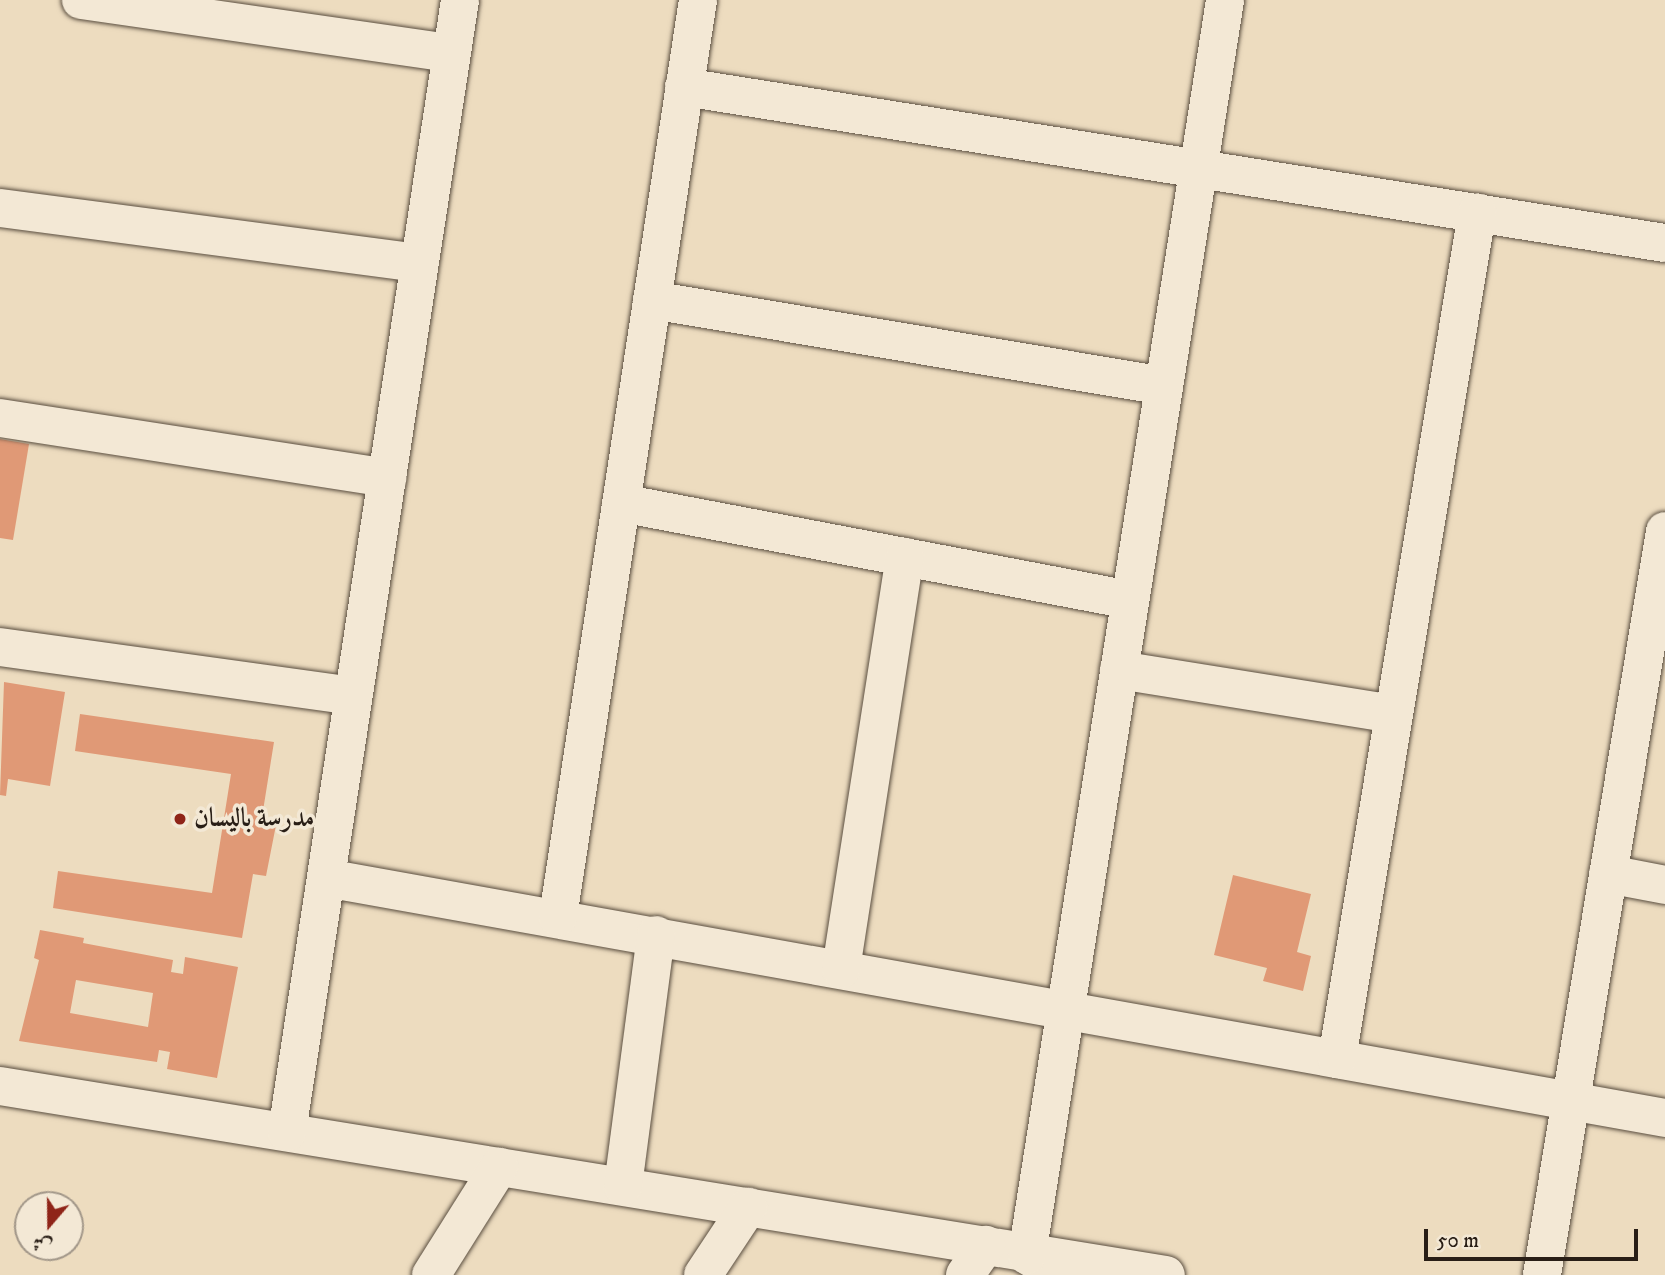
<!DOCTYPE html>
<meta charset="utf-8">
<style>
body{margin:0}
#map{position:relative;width:1665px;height:1275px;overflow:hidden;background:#eddcbf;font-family:"IM FELL DW Pica",Amiri,serif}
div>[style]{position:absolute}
.building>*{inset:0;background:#e09976}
.roads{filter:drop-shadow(0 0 2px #5a4e40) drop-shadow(0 0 2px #5a4e40)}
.minor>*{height:38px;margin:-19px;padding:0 19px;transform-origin:19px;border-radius:19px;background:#f3e8d5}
.dots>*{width:19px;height:19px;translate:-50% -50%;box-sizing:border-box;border:4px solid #f3e8d5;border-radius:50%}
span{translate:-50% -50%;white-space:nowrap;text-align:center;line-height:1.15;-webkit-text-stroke:7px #f3e8d5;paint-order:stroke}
.poi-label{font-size:26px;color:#291e16;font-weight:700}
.left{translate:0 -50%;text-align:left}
.north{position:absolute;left:14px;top:1191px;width:70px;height:70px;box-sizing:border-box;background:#f3e8d5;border:2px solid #a29789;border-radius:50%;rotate:200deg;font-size:19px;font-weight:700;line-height:28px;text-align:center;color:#291e16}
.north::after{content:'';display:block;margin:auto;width:24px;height:32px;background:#8f2418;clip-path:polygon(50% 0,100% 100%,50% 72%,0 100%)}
.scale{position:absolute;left:1424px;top:1229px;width:214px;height:32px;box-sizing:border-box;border:4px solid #291e16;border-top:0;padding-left:9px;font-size:21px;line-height:24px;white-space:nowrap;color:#291e16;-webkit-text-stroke:5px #f3e8d5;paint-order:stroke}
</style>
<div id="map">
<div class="building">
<div style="clip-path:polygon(0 439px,29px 444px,13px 540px,0 538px)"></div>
<div style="clip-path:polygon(4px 682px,65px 692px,50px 786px,8px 779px,6px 796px,0 795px)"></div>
<div style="clip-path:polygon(80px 714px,274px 742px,262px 817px,277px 820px,266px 876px,253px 874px,242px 938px,53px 908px,58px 871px,212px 893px,231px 774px,75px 751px)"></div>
<div style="clip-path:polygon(1233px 875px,1311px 894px,1297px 952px,1311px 956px,1303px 991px,1263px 981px,1267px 968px,1214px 955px)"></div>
<div style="clip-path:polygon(evenodd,40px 930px,84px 938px,83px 943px,173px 960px,171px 972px,183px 974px,185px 957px,238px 967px,217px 1078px,167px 1069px,170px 1052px,159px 1050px,157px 1062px,19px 1041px,39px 960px,34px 958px,40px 930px,76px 980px,153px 993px,148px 1027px,70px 1013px,76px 980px)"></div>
</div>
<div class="roads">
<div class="minor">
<div style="left:81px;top:0;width:374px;rotate:8.2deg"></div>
<div style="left:684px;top:87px;width:993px;rotate:9.04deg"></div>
<div style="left:0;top:208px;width:423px;rotate:7.5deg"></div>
<div style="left:652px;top:300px;width:519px;rotate:9.53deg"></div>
<div style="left:0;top:418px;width:392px;rotate:8.8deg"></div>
<div style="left:621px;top:503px;width:518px;rotate:10.79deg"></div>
<div style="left:0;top:647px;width:356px;rotate:7.9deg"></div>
<div style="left:1119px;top:670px;width:278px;rotate:9.1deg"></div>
<div style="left:1608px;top:874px;width:58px;rotate:10.9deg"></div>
<div style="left:326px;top:878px;width:1360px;rotate:10.16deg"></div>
<div style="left:558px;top:917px;width:928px;rotate:-81.32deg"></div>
<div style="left:841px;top:969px;width:417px;rotate:-81.2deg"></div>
<div style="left:1337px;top:1059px;width:858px;rotate:-80.6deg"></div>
<div style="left:0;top:1086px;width:1181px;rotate:9.21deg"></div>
<div style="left:287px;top:1132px;width:1145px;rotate:-81.31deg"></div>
<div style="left:623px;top:1186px;width:253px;rotate:-82.5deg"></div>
<div style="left:431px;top:1275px;width:128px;rotate:-57.8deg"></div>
<div style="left:703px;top:1275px;width:82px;rotate:-56.5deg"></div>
<div style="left:965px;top:1275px;width:37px;rotate:-55deg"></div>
<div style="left:1059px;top:1275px;width:38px;rotate:-148deg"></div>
<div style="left:1027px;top:1255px;width:1271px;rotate:-81.03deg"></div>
<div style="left:1542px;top:1275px;width:754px;rotate:-80.61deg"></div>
</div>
</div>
<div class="dots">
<div style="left:180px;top:819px;background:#8f2418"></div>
</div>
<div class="poi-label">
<span class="left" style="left:194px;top:819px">مدرسة بالیسان</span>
</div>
<div class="north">ش</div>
<div class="scale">50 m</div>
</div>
